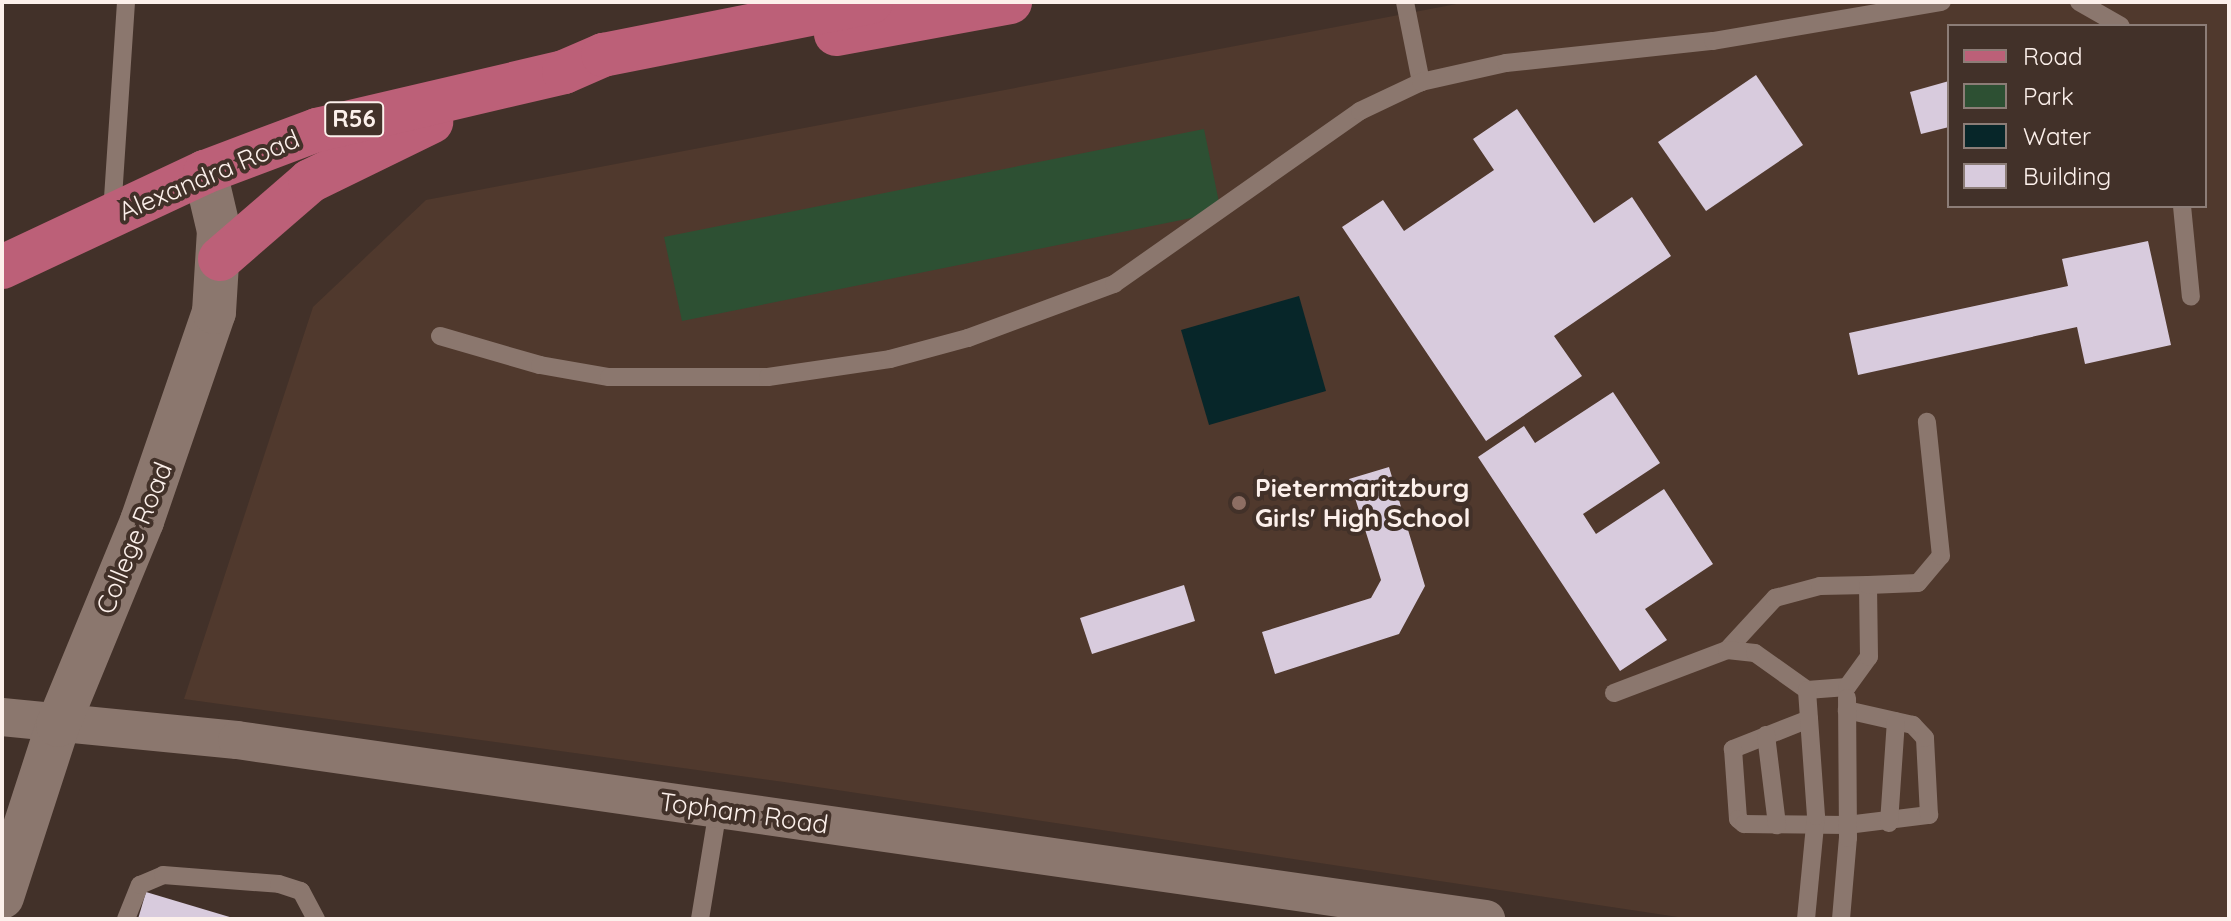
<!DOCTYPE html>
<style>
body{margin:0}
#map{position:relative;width:2231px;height:921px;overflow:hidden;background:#423129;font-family:Quicksand,sans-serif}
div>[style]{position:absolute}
.built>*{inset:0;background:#50392d}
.green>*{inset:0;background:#2d5033}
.water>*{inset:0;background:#072629}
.building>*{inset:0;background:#d8cbdd}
.service>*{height:18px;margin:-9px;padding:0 9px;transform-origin:9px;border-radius:9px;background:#8b776e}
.minor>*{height:38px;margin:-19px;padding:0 19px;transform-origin:19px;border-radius:19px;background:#8b776e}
.tertiary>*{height:44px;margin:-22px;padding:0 22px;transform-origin:22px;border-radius:22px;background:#8b776e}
.primary>*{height:44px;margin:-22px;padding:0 22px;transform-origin:22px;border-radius:22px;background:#bc6078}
.dots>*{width:22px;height:22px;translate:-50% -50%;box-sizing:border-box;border:4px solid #423129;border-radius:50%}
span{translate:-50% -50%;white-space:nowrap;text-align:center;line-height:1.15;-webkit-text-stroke:8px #423129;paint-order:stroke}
.shield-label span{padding:2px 6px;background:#423129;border:2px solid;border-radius:6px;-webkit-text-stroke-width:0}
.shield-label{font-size:24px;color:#fcf0eb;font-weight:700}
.street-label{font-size:26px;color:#fcf0eb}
.poi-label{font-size:26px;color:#fcf0eb;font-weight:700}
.left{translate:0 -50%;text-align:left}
.frame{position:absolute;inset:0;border:4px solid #fcf0eb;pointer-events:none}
.legend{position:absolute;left:1947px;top:24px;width:260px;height:184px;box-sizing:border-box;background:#423129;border:2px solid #8c7d77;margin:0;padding:10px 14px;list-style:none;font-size:24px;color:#fcf0eb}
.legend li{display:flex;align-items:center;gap:16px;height:40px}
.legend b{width:40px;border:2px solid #8c7d77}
</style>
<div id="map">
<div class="built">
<div style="clip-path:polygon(evenodd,1467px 2px,2229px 2px,2229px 919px,1691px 919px,784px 782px,184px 699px,313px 307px,426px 200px,1467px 2px,1949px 26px,2205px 26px,2205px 206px,1949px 206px,1949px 26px)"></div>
</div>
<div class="green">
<div style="clip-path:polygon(1204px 129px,1221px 212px,682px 321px,664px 237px)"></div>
</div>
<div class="water">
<div style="clip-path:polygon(1299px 296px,1326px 391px,1209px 425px,1181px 330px)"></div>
</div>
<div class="building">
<div style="clip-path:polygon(1756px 75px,1803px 145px,1706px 211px,1658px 142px)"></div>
<div style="clip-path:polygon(1949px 81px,1949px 127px,1921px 134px,1910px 92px)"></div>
<div style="clip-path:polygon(1517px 109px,1594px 223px,1632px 197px,1671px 256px,1554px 336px,1582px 376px,1486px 441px,1342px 227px,1383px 200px,1404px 231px,1494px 170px,1473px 139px)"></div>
<div style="clip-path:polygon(2148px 241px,2171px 345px,2085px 364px,2077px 327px,1858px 375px,1849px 333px,2068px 286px,2062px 259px)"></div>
<div style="clip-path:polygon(1613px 392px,1660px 463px,1583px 514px,1596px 534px,1664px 489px,1713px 564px,1645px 609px,1667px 640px,1620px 671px,1478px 457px,1524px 426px,1535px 443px)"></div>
<div style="clip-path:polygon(1389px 467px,1425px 586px,1399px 634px,1275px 674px,1262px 632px,1371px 598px,1381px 580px,1349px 479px)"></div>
<div style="clip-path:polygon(1184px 585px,1195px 621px,1092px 654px,1080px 618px)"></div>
<div style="clip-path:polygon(146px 892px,233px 918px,233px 919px,138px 919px)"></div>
</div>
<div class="service">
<div style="left:1405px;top:2px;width:82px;rotate:78.7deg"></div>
<div style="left:2079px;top:2px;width:48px;rotate:29.7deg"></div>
<div style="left:2182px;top:206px;width:91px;rotate:84.4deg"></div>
<div style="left:112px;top:213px;width:211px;rotate:-86.2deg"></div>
<div style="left:440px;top:336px;width:104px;rotate:16.2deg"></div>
<div style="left:540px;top:365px;width:70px;rotate:9.9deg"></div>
<div style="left:609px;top:377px;width:159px"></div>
<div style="left:768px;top:377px;width:123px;rotate:-8.4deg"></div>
<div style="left:890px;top:359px;width:81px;rotate:-15.1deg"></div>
<div style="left:968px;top:338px;width:156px;rotate:-20.3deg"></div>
<div style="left:1114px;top:284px;width:301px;rotate:-35.1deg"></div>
<div style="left:1360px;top:111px;width:68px;rotate:-25.4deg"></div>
<div style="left:1421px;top:82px;width:87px;rotate:-12.6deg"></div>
<div style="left:1506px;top:63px;width:208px;rotate:-6.1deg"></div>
<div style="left:1713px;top:41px;width:232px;rotate:-9.7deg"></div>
<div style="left:1727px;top:650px;width:71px;rotate:-47.3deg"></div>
<div style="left:1775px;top:598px;width:47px;rotate:-14.9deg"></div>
<div style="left:1820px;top:586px;width:48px;rotate:-1.2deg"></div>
<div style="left:1614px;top:693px;width:121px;rotate:-20.8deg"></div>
<div style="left:1727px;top:650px;width:28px;rotate:6deg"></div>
<div style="left:1755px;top:653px;width:64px;rotate:35.4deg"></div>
<div style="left:1807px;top:690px;width:40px;rotate:-4.3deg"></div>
<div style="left:1847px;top:687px;width:37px;rotate:-54deg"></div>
<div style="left:1869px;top:657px;width:72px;rotate:-90.8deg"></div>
<div style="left:1868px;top:585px;width:50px;rotate:-2.3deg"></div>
<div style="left:1918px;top:583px;width:35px;rotate:-50deg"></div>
<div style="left:1941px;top:556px;width:135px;rotate:-96deg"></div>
<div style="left:1809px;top:719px;width:82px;rotate:158.5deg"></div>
<div style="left:1733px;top:749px;width:70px;rotate:85.9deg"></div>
<div style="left:1738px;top:819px;width:8px;rotate:40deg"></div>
<div style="left:1744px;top:824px;width:103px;rotate:0.6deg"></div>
<div style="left:1847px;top:825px;width:83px;rotate:-7deg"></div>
<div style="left:1929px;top:815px;width:77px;rotate:-93deg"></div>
<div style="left:1925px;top:738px;width:18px;rotate:-133deg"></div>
<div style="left:1913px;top:725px;width:68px;rotate:-167.2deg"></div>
<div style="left:1766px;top:735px;width:91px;rotate:83deg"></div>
<div style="left:1889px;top:823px;width:102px;rotate:-86.1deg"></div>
<div style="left:126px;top:919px;width:37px;rotate:-68deg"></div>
<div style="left:140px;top:885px;width:25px;rotate:-23deg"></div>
<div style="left:163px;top:875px;width:116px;rotate:4.4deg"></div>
<div style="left:279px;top:884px;width:23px;rotate:18deg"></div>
<div style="left:301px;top:891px;width:32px;rotate:62deg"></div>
<div style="left:700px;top:919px;width:111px;rotate:-80.7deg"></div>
<div style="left:1806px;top:919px;width:103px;rotate:-84.5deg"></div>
<div style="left:1816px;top:816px;width:126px;rotate:-94.1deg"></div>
<div style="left:1841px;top:919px;width:81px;rotate:-85.1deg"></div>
<div style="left:1848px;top:838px;width:140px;rotate:-90.4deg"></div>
</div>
<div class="minor">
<div style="left:2px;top:717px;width:236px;rotate:5.6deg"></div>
<div style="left:237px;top:740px;width:1262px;rotate:8.16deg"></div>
</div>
<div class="tertiary">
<div style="left:2px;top:897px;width:181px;rotate:-72deg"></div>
<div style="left:58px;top:725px;width:221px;rotate:-67.6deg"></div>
<div style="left:142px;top:521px;width:221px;rotate:-71deg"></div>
<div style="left:214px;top:312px;width:81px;rotate:-86.5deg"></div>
<div style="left:219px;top:231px;width:61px;rotate:-103.3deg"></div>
</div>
<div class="primary">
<div style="left:836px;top:34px;width:177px;rotate:-10.4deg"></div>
<div style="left:220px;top:259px;width:119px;rotate:-40.9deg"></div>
<div style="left:310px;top:181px;width:135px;rotate:-26deg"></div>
<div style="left:2px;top:267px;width:224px;rotate:-25.1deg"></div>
<div style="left:205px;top:172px;width:120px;rotate:-20.6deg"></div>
<div style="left:317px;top:130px;width:254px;rotate:-13.2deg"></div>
<div style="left:564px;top:72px;width:43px;rotate:-23.6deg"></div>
<div style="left:603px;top:55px;width:273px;rotate:-11.2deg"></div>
</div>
<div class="dots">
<div style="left:1239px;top:503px;background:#8d6e63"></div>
</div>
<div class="shield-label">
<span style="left:354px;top:119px">R56</span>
</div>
<div class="street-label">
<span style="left:209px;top:175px;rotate:-23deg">Alexandra Road</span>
<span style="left:134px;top:538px;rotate:-68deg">College Road</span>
<span style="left:744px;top:813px;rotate:8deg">Topham Road</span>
</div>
<div class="poi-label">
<span class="left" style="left:1255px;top:503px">Pietermaritzburg<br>Girls' High School</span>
</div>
<div class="frame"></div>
<ul class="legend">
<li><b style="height:10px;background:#bc6078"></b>Road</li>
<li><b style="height:22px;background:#2d5033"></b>Park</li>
<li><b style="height:22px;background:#072629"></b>Water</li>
<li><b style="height:22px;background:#d8cbdd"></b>Building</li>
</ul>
</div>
